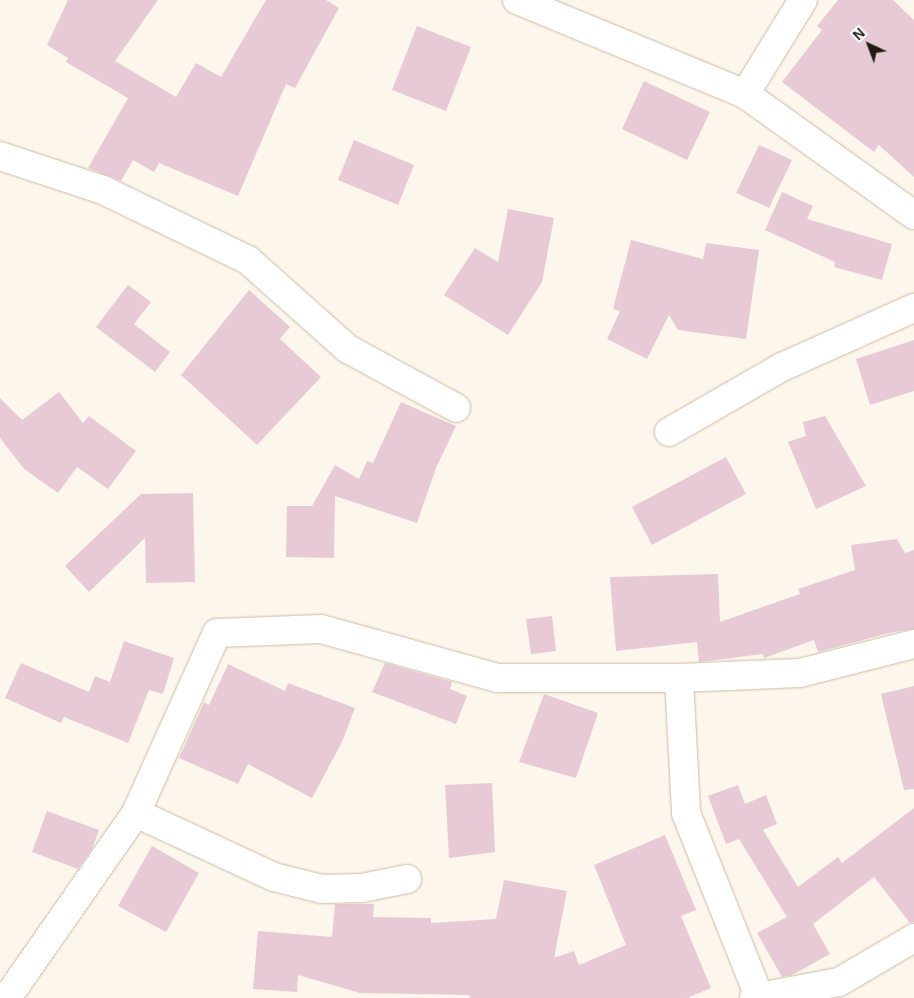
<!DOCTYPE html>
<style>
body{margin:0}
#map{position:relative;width:914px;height:998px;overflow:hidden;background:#fdf6ec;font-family:Helvetica,sans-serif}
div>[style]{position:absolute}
.building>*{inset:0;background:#e7cad5}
.roads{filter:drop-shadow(0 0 1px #ccbba4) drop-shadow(0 0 1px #ccbba4)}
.minor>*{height:28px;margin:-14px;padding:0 14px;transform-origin:14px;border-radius:14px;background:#fff}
span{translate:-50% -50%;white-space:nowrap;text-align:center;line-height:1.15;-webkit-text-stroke:4px #fff;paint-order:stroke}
.north{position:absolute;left:844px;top:20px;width:50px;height:50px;-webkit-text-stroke:4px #fff;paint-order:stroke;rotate:317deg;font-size:14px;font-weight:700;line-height:20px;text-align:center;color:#221c13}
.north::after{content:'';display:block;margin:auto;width:18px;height:22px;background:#221c13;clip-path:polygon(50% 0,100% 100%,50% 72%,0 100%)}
</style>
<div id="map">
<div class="building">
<div style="clip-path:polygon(68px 0,158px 0,115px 61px,176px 97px,196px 63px,221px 77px,266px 0,326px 0,339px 8px,295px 88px,286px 84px,238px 196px,159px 163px,154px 172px,133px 160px,121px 181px,88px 168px,128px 98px,66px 62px,68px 58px,47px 45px)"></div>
<div style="clip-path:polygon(838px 0,893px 0,914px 20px,914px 177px,879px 145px,874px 152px,782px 82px,822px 30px,817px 26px)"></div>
<div style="clip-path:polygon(417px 26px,471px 47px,446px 111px,392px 90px)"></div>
<div style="clip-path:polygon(644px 81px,710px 112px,687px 160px,622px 129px)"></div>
<div style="clip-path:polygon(354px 140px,414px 165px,398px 205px,338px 180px)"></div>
<div style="clip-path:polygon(759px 145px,792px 160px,769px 208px,736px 193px)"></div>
<div style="clip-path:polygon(782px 192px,813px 206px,807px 219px,892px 244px,882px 280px,834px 267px,835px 262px,765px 230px)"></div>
<div style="clip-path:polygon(508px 209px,554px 218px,542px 282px,508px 335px,444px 295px,475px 248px,498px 262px)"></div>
<div style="clip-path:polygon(631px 240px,703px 259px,706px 243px,759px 250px,746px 339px,678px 330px,669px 315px,647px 359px,607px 339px,620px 311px,613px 309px)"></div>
<div style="clip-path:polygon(128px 285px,151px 302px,134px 324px,170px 352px,155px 372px,96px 327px)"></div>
<div style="clip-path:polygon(249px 290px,290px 327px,280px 339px,321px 377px,257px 445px,181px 375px)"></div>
<div style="clip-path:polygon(914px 340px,914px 391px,870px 405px,856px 359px)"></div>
<div style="clip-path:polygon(59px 392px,83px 423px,89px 416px,136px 451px,108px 489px,77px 467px,58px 493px,24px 469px,0 438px,0 398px,22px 420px)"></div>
<div style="clip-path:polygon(401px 402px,456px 426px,436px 468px,417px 523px,335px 496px,334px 558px,286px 557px,287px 506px,312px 506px,335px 465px,359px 479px,367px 461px,373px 463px)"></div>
<div style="clip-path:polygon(825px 416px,866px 486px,816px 509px,788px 442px,806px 436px,803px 422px)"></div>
<div style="clip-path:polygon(726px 457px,746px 494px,652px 545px,632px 507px)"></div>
<div style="clip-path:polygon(193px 493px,195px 582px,146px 583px,145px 538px,89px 592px,65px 566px,141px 494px)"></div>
<div style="clip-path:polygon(897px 539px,905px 553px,914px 550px,914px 629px,889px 633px,818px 652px,814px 640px,764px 658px,763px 654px,699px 662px,697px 642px,616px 651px,610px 577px,718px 574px,720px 622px,800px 594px,798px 589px,855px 570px,851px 545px)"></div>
<div style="clip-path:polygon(552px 616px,556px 651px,531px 654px,526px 619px)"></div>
<div style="clip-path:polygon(124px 641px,174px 658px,163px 694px,149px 690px,128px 743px,64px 717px,61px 723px,5px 698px,21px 663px,89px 692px,95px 676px,110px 682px)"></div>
<div style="clip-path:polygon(385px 663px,452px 682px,450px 689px,467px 696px,456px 724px,372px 692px)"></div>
<div style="clip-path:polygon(228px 664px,285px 691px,288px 683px,355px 708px,342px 742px,312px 798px,248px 764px,238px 784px,179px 758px,204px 702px,209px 705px)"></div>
<div style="clip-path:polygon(914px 686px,914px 789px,904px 790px,881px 694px)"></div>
<div style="clip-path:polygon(544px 694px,598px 713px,576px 778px,519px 762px)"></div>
<div style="clip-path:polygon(492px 783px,495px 852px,449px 858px,445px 785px)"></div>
<div style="clip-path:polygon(738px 785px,745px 804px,766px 795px,777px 824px,763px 830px,798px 887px,838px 857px,842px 863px,914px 808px,914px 922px,910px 923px,874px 877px,813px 924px,830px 954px,792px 975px,782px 977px,757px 933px,787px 917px,739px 839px,726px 844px,708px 796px)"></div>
<div style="clip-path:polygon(47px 811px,99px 830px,92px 849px,78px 869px,32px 852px)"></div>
<div style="clip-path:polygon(665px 835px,696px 910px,681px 916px,711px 988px,687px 998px,470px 998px,469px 995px,360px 993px,298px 975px,297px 992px,253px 989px,258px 931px,332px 937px,335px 904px,374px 904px,373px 917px,431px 918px,431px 923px,496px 919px,504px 880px,567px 891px,554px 958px,574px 951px,579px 965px,626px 945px,594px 865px)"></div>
<div style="clip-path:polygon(152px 846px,199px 873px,166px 932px,118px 906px)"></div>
</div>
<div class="roads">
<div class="minor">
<div style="left:517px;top:0;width:247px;rotate:22.4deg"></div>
<div style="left:745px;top:94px;width:208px;rotate:35.6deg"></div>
<div style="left:745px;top:94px;width:110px;rotate:-58.3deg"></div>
<div style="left:0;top:156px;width:108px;rotate:18.3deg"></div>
<div style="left:103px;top:190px;width:161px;rotate:25.8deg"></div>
<div style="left:248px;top:260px;width:134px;rotate:41.7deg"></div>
<div style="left:348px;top:349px;width:123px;rotate:28.6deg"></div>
<div style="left:669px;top:432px;width:130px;rotate:-29.9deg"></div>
<div style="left:782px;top:367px;width:145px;rotate:-24.1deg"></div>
<div style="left:679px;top:678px;width:135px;rotate:87deg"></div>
<div style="left:686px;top:813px;width:197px;rotate:68.3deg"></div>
<div style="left:136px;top:813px;width:152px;rotate:24.9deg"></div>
<div style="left:274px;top:877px;width:49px;rotate:14deg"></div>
<div style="left:322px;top:889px;width:40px;rotate:-1.4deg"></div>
<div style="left:362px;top:888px;width:46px;rotate:-11.3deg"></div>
<div style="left:7px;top:998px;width:226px;rotate:-55.1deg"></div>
<div style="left:136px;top:813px;width:197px;rotate:-65.8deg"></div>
<div style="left:217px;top:633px;width:104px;rotate:-2.2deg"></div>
<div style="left:321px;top:629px;width:184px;rotate:15.5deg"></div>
<div style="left:498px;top:678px;width:181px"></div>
<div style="left:679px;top:678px;width:121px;rotate:-2.4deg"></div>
<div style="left:800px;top:673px;width:118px;rotate:-14.3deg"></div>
<div style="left:754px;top:998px;width:86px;rotate:-10.7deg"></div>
<div style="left:839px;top:982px;width:87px;rotate:-30.4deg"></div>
</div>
</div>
<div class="north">N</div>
</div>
